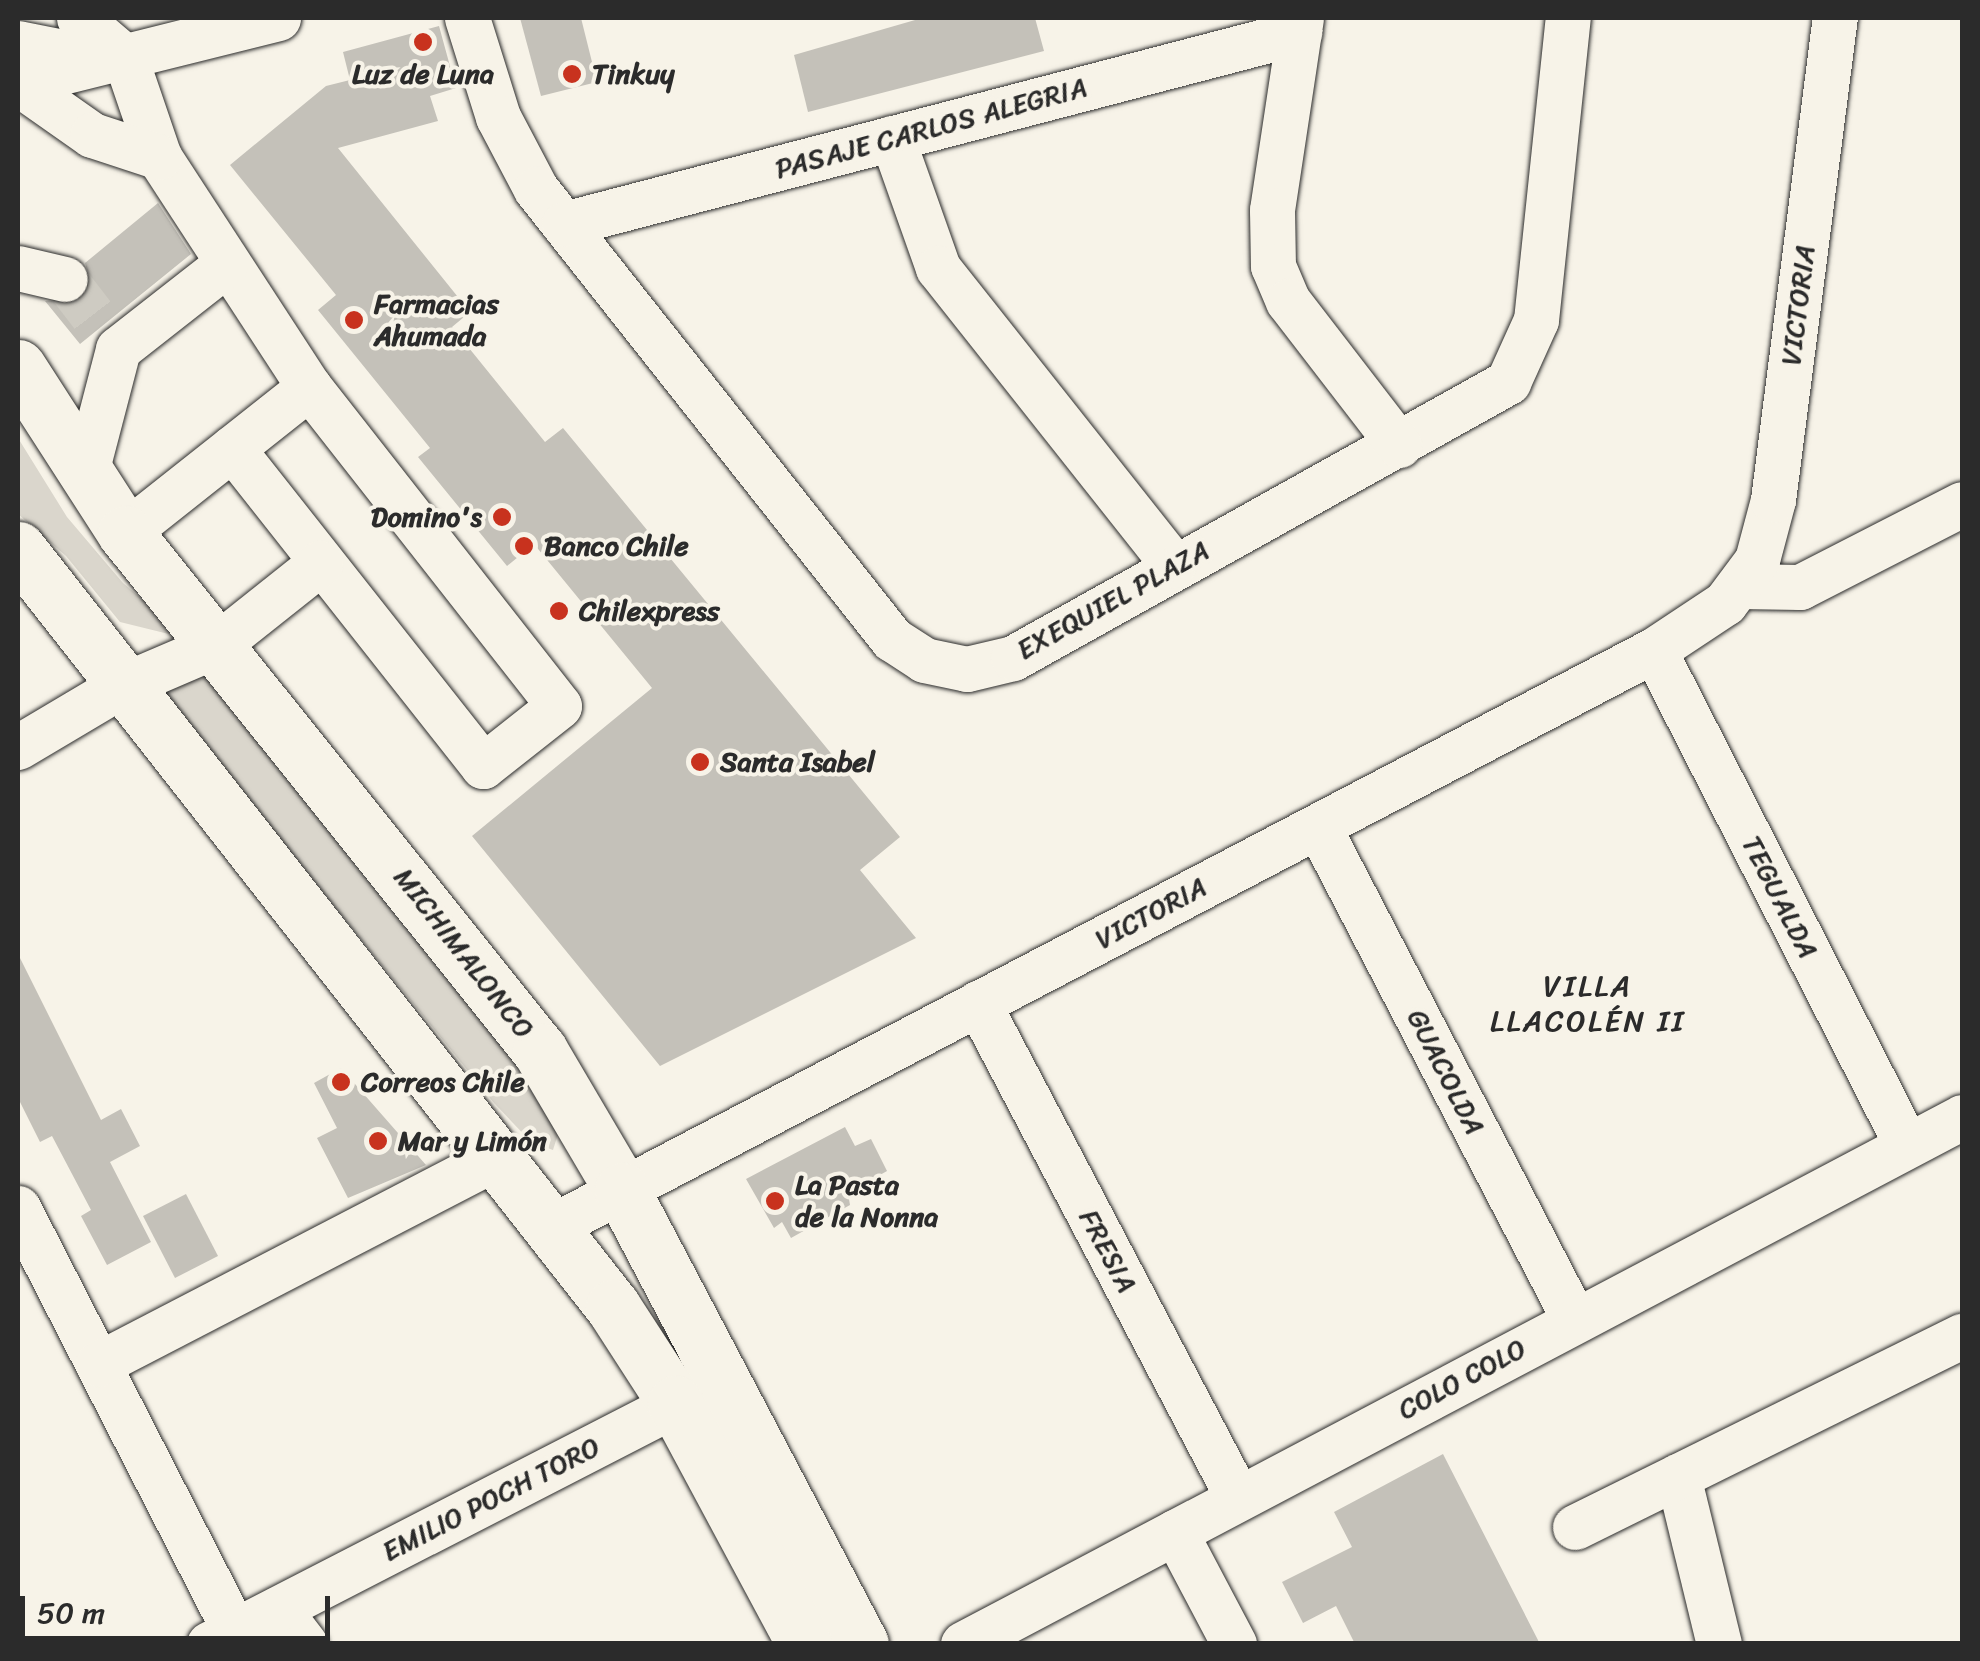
<!DOCTYPE html>
<meta charset="utf-8">
<style>
body{margin:0}
#map{position:relative;width:1980px;height:1661px;overflow:hidden;background:#f7f3e8;font-family:Sriracha,sans-serif}
div>[style]{position:absolute}
.green>*{inset:0;background:#dad6cc}
.building>*{inset:0;background:#c4c1b9}
.minor-tunnel>*{height:45px;margin-top:-22.5px;transform-origin:0;background:repeating-linear-gradient(90deg,#cecbc2 0 45px,transparent 0 67px)}
.roads{filter:drop-shadow(0 0 2px #2b2b2b) drop-shadow(0 0 2px #2b2b2b)}
.minor>*{height:45px;margin:-22.5px;padding:0 22.5px;transform-origin:22.5px;border-radius:22.5px;background:#f7f3e8}
.major>*{height:55px;margin:-27.5px;padding:0 27.5px;transform-origin:27.5px;border-radius:27.5px;background:#f7f3e8}
.dots>*{width:28px;height:28px;translate:-50% -50%;box-sizing:border-box;border:5px solid #f7f3e8;border-radius:50%}
span{translate:-50% -50%;white-space:nowrap;text-align:center;line-height:1.15;-webkit-text-stroke:8px #f7f3e8;paint-order:stroke}
.poi-label{font-size:28px;color:#2b2b2b;font-weight:700}
.left{translate:0 -50%;text-align:left}
.right{translate:-100% -50%;text-align:right}
.street-label{font-size:28px;color:#2b2b2b}
.neighbourhood-label{font-size:30px;color:#2b2b2b;letter-spacing:2.5px}
.frame{position:absolute;inset:0;border:20px solid #2b2b2b;pointer-events:none}
.scale{position:absolute;left:20px;top:1596px;width:310px;height:45px;box-sizing:border-box;border:5px solid #2b2b2b;border-top:0;padding-left:12px;font-size:30px;line-height:35px;white-space:nowrap;color:#2b2b2b;-webkit-text-stroke:8px #f7f3e8;paint-order:stroke}
</style>
<div id="map">
<div class="green">
<div style="clip-path:polygon(18px 438px,67px 517px,123px 583px,189px 639px,120px 622px,66px 556px,18px 514px)"></div>
<div style="clip-path:polygon(211px 663px,513px 1043px,559px 1131px,553px 1150px,531px 1142px,494px 1103px,171px 705px,165px 691px)"></div>
</div>
<div class="building">
<div style="clip-path:polygon(520px 18px,581px 18px,597px 82px,541px 96px)"></div>
<div style="clip-path:polygon(922px 18px,1035px 18px,1044px 51px,808px 112px,794px 55px)"></div>
<div style="clip-path:polygon(439px 26px,456px 88px,430px 96px,438px 121px,338px 148px,470px 312px,452px 327px,545px 442px,563px 428px,900px 837px,860px 870px,916px 938px,660px 1066px,472px 836px,652px 688px,534px 544px,507px 566px,418px 457px,430px 448px,318px 310px,336px 295px,230px 165px,326px 86px,350px 80px,343px 52px)"></div>
<div style="clip-path:polygon(158px 203px,191px 254px,80px 344px,45px 301px,83px 298px,91px 284px,85px 263px)"></div>
<div style="clip-path:polygon(18px 954px,101px 1120px,121px 1109px,140px 1146px,110px 1162px,151px 1242px,107px 1265px,81px 1216px,91px 1210px,52px 1136px,40px 1142px,18px 1098px)"></div>
<div style="clip-path:polygon(341px 1068px,426px 1165px,348px 1198px,317px 1138px,337px 1128px,314px 1083px)"></div>
<div style="clip-path:polygon(845px 1127px,855px 1146px,871px 1139px,887px 1171px,848px 1193px,850px 1205px,791px 1238px,782px 1222px,774px 1228px,746px 1179px)"></div>
<div style="clip-path:polygon(186px 1194px,218px 1256px,175px 1278px,143px 1216px)"></div>
<div style="clip-path:polygon(1443px 1454px,1540px 1644px,1355px 1644px,1336px 1606px,1303px 1623px,1282px 1582px,1352px 1547px,1334px 1512px)"></div>
</div>
<div class="minor-tunnel">
<div style="left:65px;top:279px;width:61px;rotate:52.4deg"></div>
</div>
<div class="roads">
<div class="minor">
<div style="left:79px;top:18px;width:60px;rotate:40.3deg"></div>
<div style="left:125px;top:57px;width:106px;rotate:71.2deg"></div>
<div style="left:159px;top:157px;width:275px;rotate:56.9deg"></div>
<div style="left:309px;top:387px;width:405px;rotate:51.9deg"></div>
<div style="left:559px;top:706px;width:97px;rotate:141.7deg"></div>
<div style="left:483px;top:766px;width:405px;rotate:-128.3deg"></div>
<div style="left:467px;top:18px;width:104px;rotate:72.6deg"></div>
<div style="left:498px;top:117px;width:81px;rotate:62.2deg"></div>
<div style="left:536px;top:189px;width:574px;rotate:51.65deg"></div>
<div style="left:892px;top:639px;width:38px;rotate:33deg"></div>
<div style="left:924px;top:660px;width:44px;rotate:11.8deg"></div>
<div style="left:967px;top:669px;width:47px;rotate:-13.4deg"></div>
<div style="left:1013px;top:658px;width:567px;rotate:-29.14deg"></div>
<div style="left:1508px;top:382px;width:68px;rotate:-65.7deg"></div>
<div style="left:1536px;top:320px;width:304px;rotate:-84deg"></div>
<div style="left:1301px;top:18px;width:194px;rotate:98.6deg"></div>
<div style="left:1272px;top:210px;width:56px;rotate:89deg"></div>
<div style="left:1273px;top:266px;width:38px;rotate:67deg"></div>
<div style="left:1288px;top:301px;width:182px;rotate:52.4deg"></div>
<div style="left:18px;top:43px;width:77px;rotate:11.2deg"></div>
<div style="left:18px;top:83px;width:268px;rotate:-14deg"></div>
<div style="left:18px;top:83px;width:90px;rotate:35.1deg"></div>
<div style="left:92px;top:135px;width:71px;rotate:18.2deg"></div>
<div style="left:892px;top:138px;width:138px;rotate:70.5deg"></div>
<div style="left:938px;top:268px;width:379px;rotate:51.6deg"></div>
<div style="left:564px;top:224px;width:760px;rotate:-14.64deg"></div>
<div style="left:18px;top:268px;width:48px;rotate:13.2deg"></div>
<div style="left:85px;top:476px;width:131px;rotate:-75.4deg"></div>
<div style="left:118px;top:349px;width:136px;rotate:-38.1deg"></div>
<div style="left:125px;top:533px;width:235px;rotate:-38.4deg"></div>
<div style="left:1740px;top:586px;width:60px;rotate:1deg"></div>
<div style="left:1800px;top:587px;width:182px;rotate:-27.1deg"></div>
<div style="left:1654px;top:650px;width:555px;rotate:62.97deg"></div>
<div style="left:18px;top:747px;width:117px;rotate:-30.7deg"></div>
<div style="left:119px;top:687px;width:107px;rotate:-23.2deg"></div>
<div style="left:217px;top:645px;width:132px;rotate:-38.5deg"></div>
<div style="left:1318px;top:826px;width:556px;rotate:62.56deg"></div>
<div style="left:978px;top:1003px;width:559px;rotate:62.29deg"></div>
<div style="left:18px;top:1208px;width:475px;rotate:62.9deg"></div>
<div style="left:553px;top:1226px;width:1243px;rotate:-27.62deg"></div>
<div style="left:1654px;top:650px;width:85px;rotate:-33.5deg"></div>
<div style="left:1725px;top:603px;width:54px;rotate:-53.3deg"></div>
<div style="left:1757px;top:560px;width:62px;rotate:-75.1deg"></div>
<div style="left:1773px;top:500px;width:486px;rotate:-82.7deg"></div>
<div style="left:98px;top:1364px;width:448px;rotate:-27.4deg"></div>
<div style="left:1678px;top:1476px;width:173px;rotate:76.3deg"></div>
<div style="left:1575px;top:1527px;width:432px;rotate:-26.3deg"></div>
<div style="left:1175px;top:1532px;width:127px;rotate:62.2deg"></div>
<div style="left:278px;top:1609px;width:44px;rotate:52.4deg"></div>
<div style="left:209px;top:1644px;width:558px;rotate:-27.21deg"></div>
<div style="left:963px;top:1644px;width:1129px;rotate:-27.81deg"></div>
</div>
<div class="major">
<div style="left:18px;top:367px;width:197px;rotate:57.2deg"></div>
<div style="left:125px;top:533px;width:664px;rotate:51.3deg"></div>
<div style="left:540px;top:1051px;width:161px;rotate:59.5deg"></div>
<div style="left:622px;top:1190px;width:513px;rotate:62.24deg"></div>
<div style="left:18px;top:549px;width:964px;rotate:51.87deg"></div>
<div style="left:613px;top:1307px;width:114px;rotate:57.1deg"></div>
<div style="left:675px;top:1403px;width:273px;rotate:61.8deg"></div>
</div>
</div>
<div class="dots">
<div style="left:423px;top:42px;background:#c8321e"></div>
<div style="left:572px;top:74px;background:#c8321e"></div>
<div style="left:354px;top:320px;background:#c8321e"></div>
<div style="left:502px;top:517px;background:#c8321e"></div>
<div style="left:524px;top:546px;background:#c8321e"></div>
<div style="left:559px;top:611px;background:#c8321e"></div>
<div style="left:700px;top:762px;background:#c8321e"></div>
<div style="left:341px;top:1082px;background:#c8321e"></div>
<div style="left:378px;top:1141px;background:#c8321e"></div>
<div style="left:775px;top:1201px;background:#c8321e"></div>
</div>
<div class="poi-label">
<span style="left:423px;top:74px">Luz de Luna</span>
<span class="left" style="left:592px;top:74px">Tinkuy</span>
<span class="left" style="left:374px;top:320px">Farmacias<br>Ahumada</span>
<span class="right" style="left:482px;top:517px">Domino's</span>
<span class="left" style="left:544px;top:546px">Banco Chile</span>
<span class="left" style="left:579px;top:611px">Chilexpress</span>
<span class="left" style="left:720px;top:762px">Santa Isabel</span>
<span class="left" style="left:361px;top:1082px">Correos Chile</span>
<span class="left" style="left:398px;top:1141px">Mar y Limón</span>
<span class="left" style="left:795px;top:1201px">La Pasta<br>de la Nonna</span>
</div>
<div class="street-label">
<span style="left:931px;top:128px;rotate:-15deg">PASAJE CARLOS ALEGRIA</span>
<span style="left:1798px;top:305px;rotate:-83deg">VICTORIA</span>
<span style="left:1113px;top:600px;rotate:-29deg">EXEQUIEL PLAZA</span>
<span style="left:1780px;top:897px;rotate:63deg">TEGUALDA</span>
<span style="left:1151px;top:913px;rotate:-28deg">VICTORIA</span>
<span style="left:464px;top:953px;rotate:52deg">MICHIMALONCO</span>
<span style="left:1446px;top:1072px;rotate:63deg">GUACOLDA</span>
<span style="left:1108px;top:1251px;rotate:62deg">FRESIA</span>
<span style="left:1462px;top:1379px;rotate:-28deg">COLO COLO</span>
<span style="left:491px;top:1499px;rotate:-27deg">EMILIO POCH TORO</span>
</div>
<div class="neighbourhood-label">
<span style="left:1588px;top:1003px">VILLA<br>LLACOLÉN II</span>
</div>
<div class="frame"></div>
<div class="scale">50 m</div>
</div>
